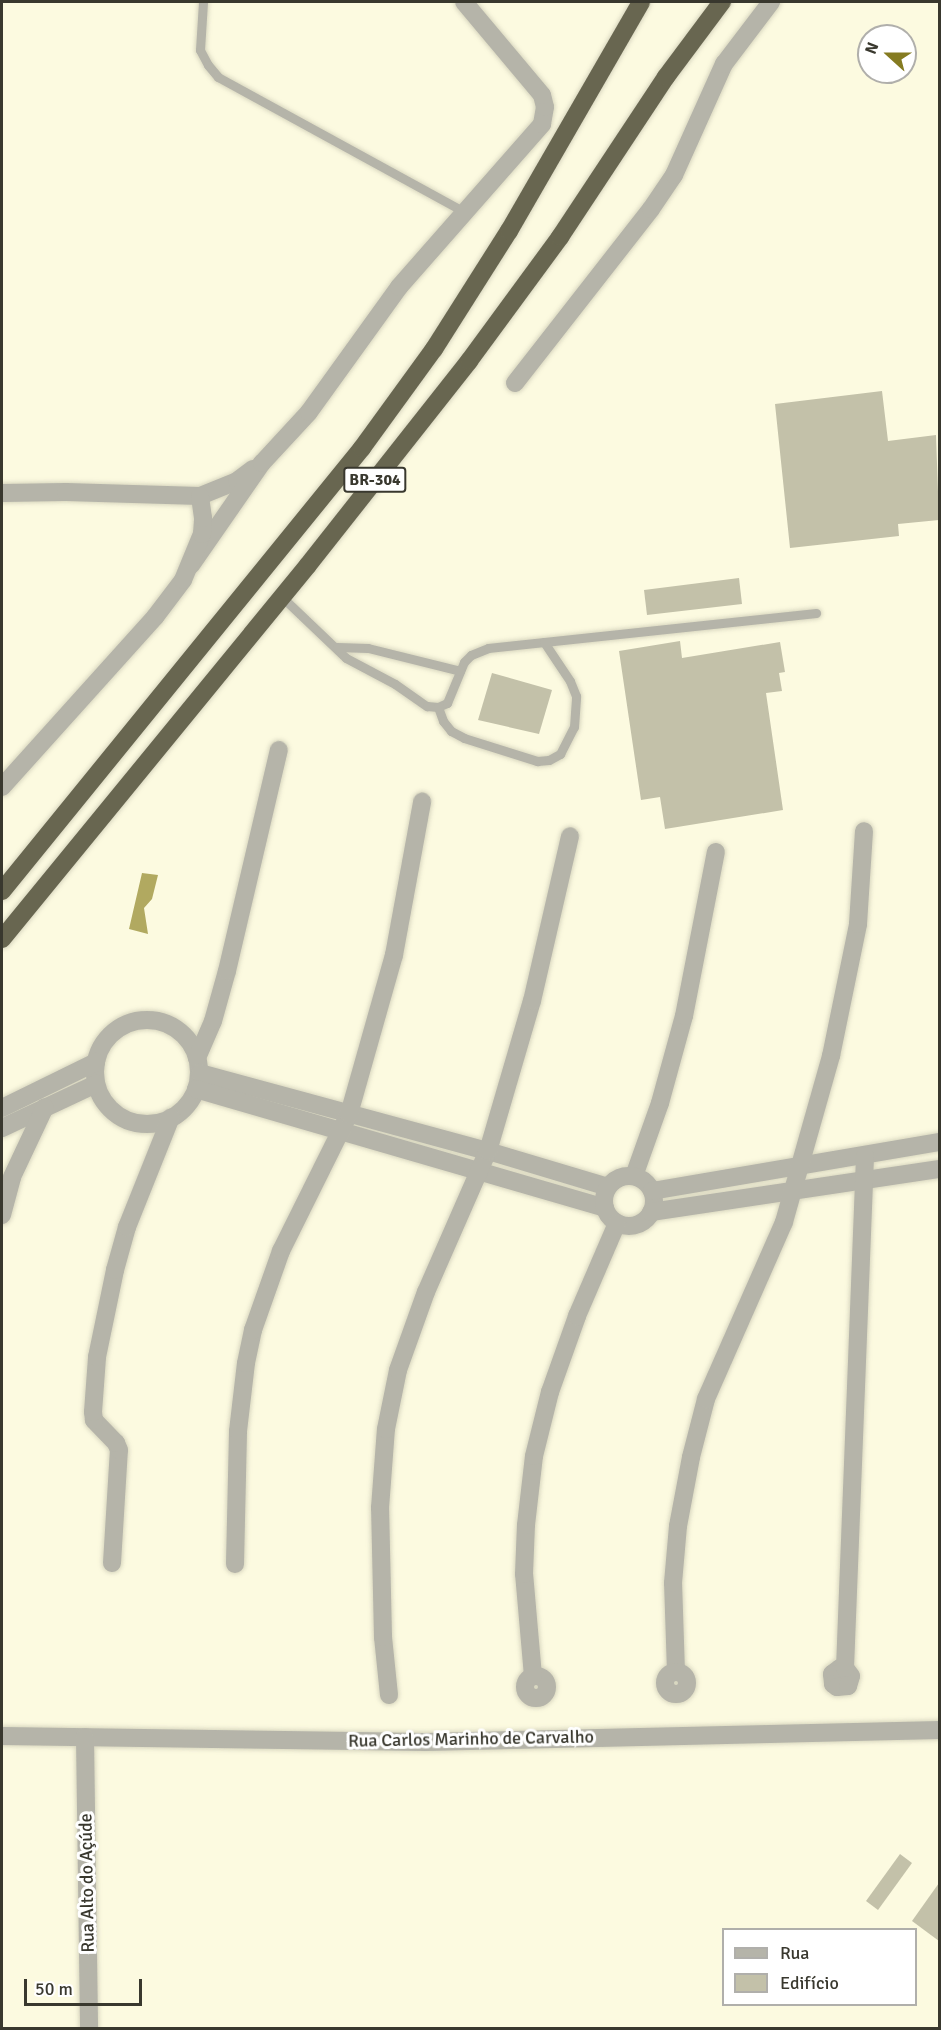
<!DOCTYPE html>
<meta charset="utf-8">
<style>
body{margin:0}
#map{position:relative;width:941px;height:2030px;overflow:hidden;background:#fcfae0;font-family:Signika,sans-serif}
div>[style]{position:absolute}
.water>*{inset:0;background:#b1a960}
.building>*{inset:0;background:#c3c1a9}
.roads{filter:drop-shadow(0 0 2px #d9d7c0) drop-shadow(0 0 2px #d9d7c0)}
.lane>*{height:9px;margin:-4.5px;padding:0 4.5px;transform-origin:4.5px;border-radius:4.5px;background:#b5b4a9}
.street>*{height:18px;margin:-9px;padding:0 9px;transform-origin:9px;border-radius:9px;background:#b5b4a9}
.street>.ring{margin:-9px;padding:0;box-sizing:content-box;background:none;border:18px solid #b5b4a9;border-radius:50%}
.highway>*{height:18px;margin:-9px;padding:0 9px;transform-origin:9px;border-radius:9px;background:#686650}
span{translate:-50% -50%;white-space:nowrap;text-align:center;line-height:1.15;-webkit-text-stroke:6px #fff;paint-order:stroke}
.shield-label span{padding:2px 4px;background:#fff;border:2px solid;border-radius:4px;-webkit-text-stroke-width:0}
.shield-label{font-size:16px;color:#39382e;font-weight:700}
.street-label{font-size:18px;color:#39382e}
.frame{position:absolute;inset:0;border:3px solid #39382e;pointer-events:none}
.legend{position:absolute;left:722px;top:1928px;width:195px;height:78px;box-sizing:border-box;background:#fff;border:2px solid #b0afab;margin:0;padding:8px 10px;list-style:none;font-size:18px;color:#39382e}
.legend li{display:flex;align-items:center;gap:12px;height:30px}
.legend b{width:30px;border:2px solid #b0afab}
.north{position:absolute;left:857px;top:24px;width:60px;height:60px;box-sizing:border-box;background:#fff;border:2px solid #b0afab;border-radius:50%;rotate:291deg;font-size:16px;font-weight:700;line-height:24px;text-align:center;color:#39382e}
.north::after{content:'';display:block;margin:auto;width:21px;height:27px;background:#857b21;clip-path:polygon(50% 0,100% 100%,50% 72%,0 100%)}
.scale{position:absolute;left:24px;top:1979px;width:118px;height:27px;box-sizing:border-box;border:3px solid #39382e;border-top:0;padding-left:8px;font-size:18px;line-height:21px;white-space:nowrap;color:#39382e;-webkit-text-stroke:4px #fff;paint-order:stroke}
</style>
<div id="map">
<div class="water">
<div style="clip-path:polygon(142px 873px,158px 875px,152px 899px,144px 908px,148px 934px,129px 929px)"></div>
</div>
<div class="building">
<div style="clip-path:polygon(882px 391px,888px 441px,936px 435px,939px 520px,898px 524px,899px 536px,790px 548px,775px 404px)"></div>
<div style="clip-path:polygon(739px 578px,742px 604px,647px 615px,644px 590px)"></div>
<div style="clip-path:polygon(680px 641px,682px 658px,780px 642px,785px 672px,779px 673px,782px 691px,766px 693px,783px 810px,665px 829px,660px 797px,641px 800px,619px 651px)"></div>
<div style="clip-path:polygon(492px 673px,552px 690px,539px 734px,478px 720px)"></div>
<div style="clip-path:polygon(900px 1854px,912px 1863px,878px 1910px,866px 1901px)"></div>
<div style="clip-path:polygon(939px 1883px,939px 1941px,912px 1921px)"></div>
</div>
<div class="roads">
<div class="lane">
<div style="left:203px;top:2px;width:48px;rotate:93.6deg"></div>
<div style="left:200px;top:50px;width:17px;rotate:62deg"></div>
<div style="left:208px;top:65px;width:16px;rotate:50deg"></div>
<div style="left:218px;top:77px;width:279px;rotate:28.7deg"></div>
<div style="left:282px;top:597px;width:88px;rotate:43.6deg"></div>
<div style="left:346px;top:658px;width:55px;rotate:28deg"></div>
<div style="left:395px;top:684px;width:39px;rotate:35deg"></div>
<div style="left:427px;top:706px;width:11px;rotate:5deg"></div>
<div style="left:438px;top:707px;width:10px;rotate:-24deg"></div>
<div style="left:447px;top:703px;width:44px;rotate:-67.5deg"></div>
<div style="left:464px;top:662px;width:10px;rotate:-45deg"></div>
<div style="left:471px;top:655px;width:18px;rotate:-22deg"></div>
<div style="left:488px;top:648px;width:330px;rotate:-6.1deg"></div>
<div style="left:337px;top:647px;width:31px;rotate:2deg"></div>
<div style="left:368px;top:648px;width:95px;rotate:14deg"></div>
<div style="left:438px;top:707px;width:15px;rotate:70deg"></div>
<div style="left:443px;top:721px;width:13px;rotate:51deg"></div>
<div style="left:451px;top:731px;width:15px;rotate:28deg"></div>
<div style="left:464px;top:738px;width:77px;rotate:17.5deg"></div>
<div style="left:537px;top:761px;width:12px;rotate:-5deg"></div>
<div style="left:549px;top:760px;width:13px;rotate:-29deg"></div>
<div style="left:560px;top:754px;width:30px;rotate:-63deg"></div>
<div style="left:574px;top:727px;width:31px;rotate:-86deg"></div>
<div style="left:576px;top:696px;width:16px;rotate:-112deg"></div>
<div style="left:570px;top:681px;width:47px;rotate:-123.7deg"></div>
</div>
<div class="street">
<div style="left:515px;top:383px;width:221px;rotate:-52deg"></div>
<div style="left:651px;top:209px;width:41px;rotate:-55.9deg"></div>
<div style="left:674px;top:175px;width:122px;rotate:-65.8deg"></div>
<div style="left:724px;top:64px;width:78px;rotate:-52.8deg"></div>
<div style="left:2px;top:493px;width:64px;rotate:-0.9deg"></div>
<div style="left:66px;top:492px;width:134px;rotate:1.7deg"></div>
<div style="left:200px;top:496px;width:40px;rotate:-22deg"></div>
<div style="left:237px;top:481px;width:20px;rotate:-37deg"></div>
<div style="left:191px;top:565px;width:124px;rotate:-55.2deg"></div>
<div style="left:262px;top:463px;width:69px;rotate:-47.3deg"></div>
<div style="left:309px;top:412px;width:154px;rotate:-54.2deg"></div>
<div style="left:399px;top:287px;width:217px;rotate:-48.7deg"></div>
<div style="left:542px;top:124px;width:17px;rotate:-80deg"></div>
<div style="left:545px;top:107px;width:12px;rotate:-104deg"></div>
<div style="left:542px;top:95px;width:121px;rotate:-130deg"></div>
<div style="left:2px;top:787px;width:229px;rotate:-48deg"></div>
<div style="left:155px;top:617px;width:46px;rotate:-52.9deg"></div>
<div style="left:183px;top:580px;width:50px;rotate:-67.6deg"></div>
<div style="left:202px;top:534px;width:16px;rotate:-86deg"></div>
<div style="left:203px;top:518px;width:22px;rotate:-98deg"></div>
<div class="ring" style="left:95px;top:1020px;width:86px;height:86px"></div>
<div style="left:197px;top:1058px;width:40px;rotate:-66.6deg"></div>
<div style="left:213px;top:1021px;width:52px;rotate:-74.4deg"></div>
<div style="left:227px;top:971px;width:227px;rotate:-76.8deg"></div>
<div style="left:200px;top:1073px;width:298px;rotate:15.2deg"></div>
<div style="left:488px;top:1151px;width:125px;rotate:16.7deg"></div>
<div style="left:196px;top:1089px;width:426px;rotate:16.2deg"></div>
<div style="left:2px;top:1108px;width:105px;rotate:-26.1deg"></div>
<div style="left:2px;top:1128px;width:104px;rotate:-25.1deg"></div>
<div style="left:634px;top:1176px;width:77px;rotate:-70.4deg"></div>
<div style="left:660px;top:1103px;width:90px;rotate:-74.6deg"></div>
<div style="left:684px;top:1016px;width:167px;rotate:-79deg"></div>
<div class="ring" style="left:604px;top:1176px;width:32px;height:32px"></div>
<div style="left:652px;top:1191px;width:292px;rotate:-9.7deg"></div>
<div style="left:651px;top:1212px;width:292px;rotate:-8.5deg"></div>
<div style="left:2px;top:1215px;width:39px;rotate:-75deg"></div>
<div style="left:12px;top:1177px;width:77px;rotate:-64.8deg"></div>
<div style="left:112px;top:1563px;width:113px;rotate:-86.5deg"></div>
<div style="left:119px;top:1450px;width:8px;rotate:-113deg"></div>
<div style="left:116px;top:1443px;width:32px;rotate:-134deg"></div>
<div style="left:94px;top:1420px;width:8px;rotate:-97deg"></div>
<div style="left:93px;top:1412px;width:55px;rotate:-85.8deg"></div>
<div style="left:97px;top:1357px;width:89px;rotate:-78.3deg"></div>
<div style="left:115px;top:1270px;width:45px;rotate:-74.4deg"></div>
<div style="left:127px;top:1227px;width:118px;rotate:-68.2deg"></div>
<div style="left:235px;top:1564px;width:133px;rotate:-88.7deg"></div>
<div style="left:238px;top:1431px;width:68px;rotate:-83.3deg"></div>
<div style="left:246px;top:1363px;width:34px;rotate:-78deg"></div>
<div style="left:253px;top:1330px;width:84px;rotate:-70.5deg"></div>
<div style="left:281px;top:1251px;width:153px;rotate:-63.6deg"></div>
<div style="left:349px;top:1114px;width:165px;rotate:-74.2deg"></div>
<div style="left:394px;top:955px;width:156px;rotate:-79.6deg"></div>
<div style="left:845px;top:1668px;width:5px;rotate:180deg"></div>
<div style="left:840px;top:1668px;width:10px;rotate:143deg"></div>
<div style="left:832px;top:1674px;width:10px;rotate:84deg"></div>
<div style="left:833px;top:1684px;width:5px;rotate:37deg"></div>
<div style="left:837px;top:1687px;width:11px;rotate:-5deg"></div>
<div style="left:848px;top:1686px;width:10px;rotate:-73deg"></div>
<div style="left:851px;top:1676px;width:10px;rotate:-127deg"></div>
<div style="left:845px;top:1668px;width:512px;rotate:-87.76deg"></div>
<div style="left:676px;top:1672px;width:89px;rotate:-91.9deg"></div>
<div style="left:673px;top:1583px;width:57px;rotate:-85deg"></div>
<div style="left:678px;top:1526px;width:70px;rotate:-79.3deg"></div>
<div style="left:691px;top:1457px;width:60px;rotate:-75.5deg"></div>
<div style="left:706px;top:1399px;width:193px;rotate:-66.2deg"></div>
<div style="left:784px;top:1222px;width:173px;rotate:-74.2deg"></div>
<div style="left:831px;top:1056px;width:135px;rotate:-78.4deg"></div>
<div style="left:858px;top:924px;width:93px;rotate:-86.3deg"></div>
<div class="ring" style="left:665px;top:1672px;width:4px;height:4px"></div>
<div class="ring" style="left:525px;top:1676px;width:4px;height:4px"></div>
<div style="left:533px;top:1676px;width:102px;rotate:-95deg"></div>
<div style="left:524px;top:1574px;width:49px;rotate:-87.7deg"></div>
<div style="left:526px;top:1525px;width:69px;rotate:-83.4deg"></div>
<div style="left:534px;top:1456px;width:66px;rotate:-76deg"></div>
<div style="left:550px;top:1392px;width:81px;rotate:-70.4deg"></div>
<div style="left:577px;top:1316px;width:101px;rotate:-66.7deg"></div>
<div style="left:389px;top:1695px;width:58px;rotate:-95.9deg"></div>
<div style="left:383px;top:1637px;width:129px;rotate:-91.3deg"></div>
<div style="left:380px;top:1508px;width:79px;rotate:-85.7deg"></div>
<div style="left:386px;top:1429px;width:60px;rotate:-78.5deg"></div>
<div style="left:398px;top:1370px;width:83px;rotate:-70.3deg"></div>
<div style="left:426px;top:1292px;width:154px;rotate:-66.3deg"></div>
<div style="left:488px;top:1151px;width:156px;rotate:-73.7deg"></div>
<div style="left:532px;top:1001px;width:169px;rotate:-77deg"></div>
<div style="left:2px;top:1736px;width:423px;rotate:0.8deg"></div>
<div style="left:425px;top:1742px;width:515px;rotate:-1.33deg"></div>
<div style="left:85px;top:1737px;width:291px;rotate:89.2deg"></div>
</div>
<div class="highway">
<div style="left:2px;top:891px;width:571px;rotate:-50.9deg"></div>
<div style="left:362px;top:448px;width:122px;rotate:-54deg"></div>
<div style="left:434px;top:349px;width:140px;rotate:-57.6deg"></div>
<div style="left:509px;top:231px;width:264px;rotate:-60deg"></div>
<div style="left:2px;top:939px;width:483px;rotate:-50.7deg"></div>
<div style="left:308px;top:565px;width:260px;rotate:-51.7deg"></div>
<div style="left:469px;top:361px;width:154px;rotate:-53.7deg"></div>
<div style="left:560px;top:237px;width:192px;rotate:-56.5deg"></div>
<div style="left:666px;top:77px;width:94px;rotate:-53.3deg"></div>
</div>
</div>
<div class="shield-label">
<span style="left:375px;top:480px">BR-304</span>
</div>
<div class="street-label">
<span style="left:471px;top:1739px;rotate:-1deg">Rua Carlos Marinho de Carvalho</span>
<span style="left:87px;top:1883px;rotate:-91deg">Rua Alto do Açúde</span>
</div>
<div class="frame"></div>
<ul class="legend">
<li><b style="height:8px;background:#b5b4a9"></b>Rua</li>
<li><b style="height:16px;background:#c3c1a9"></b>Edifício</li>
</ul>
<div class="north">N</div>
<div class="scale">50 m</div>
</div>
